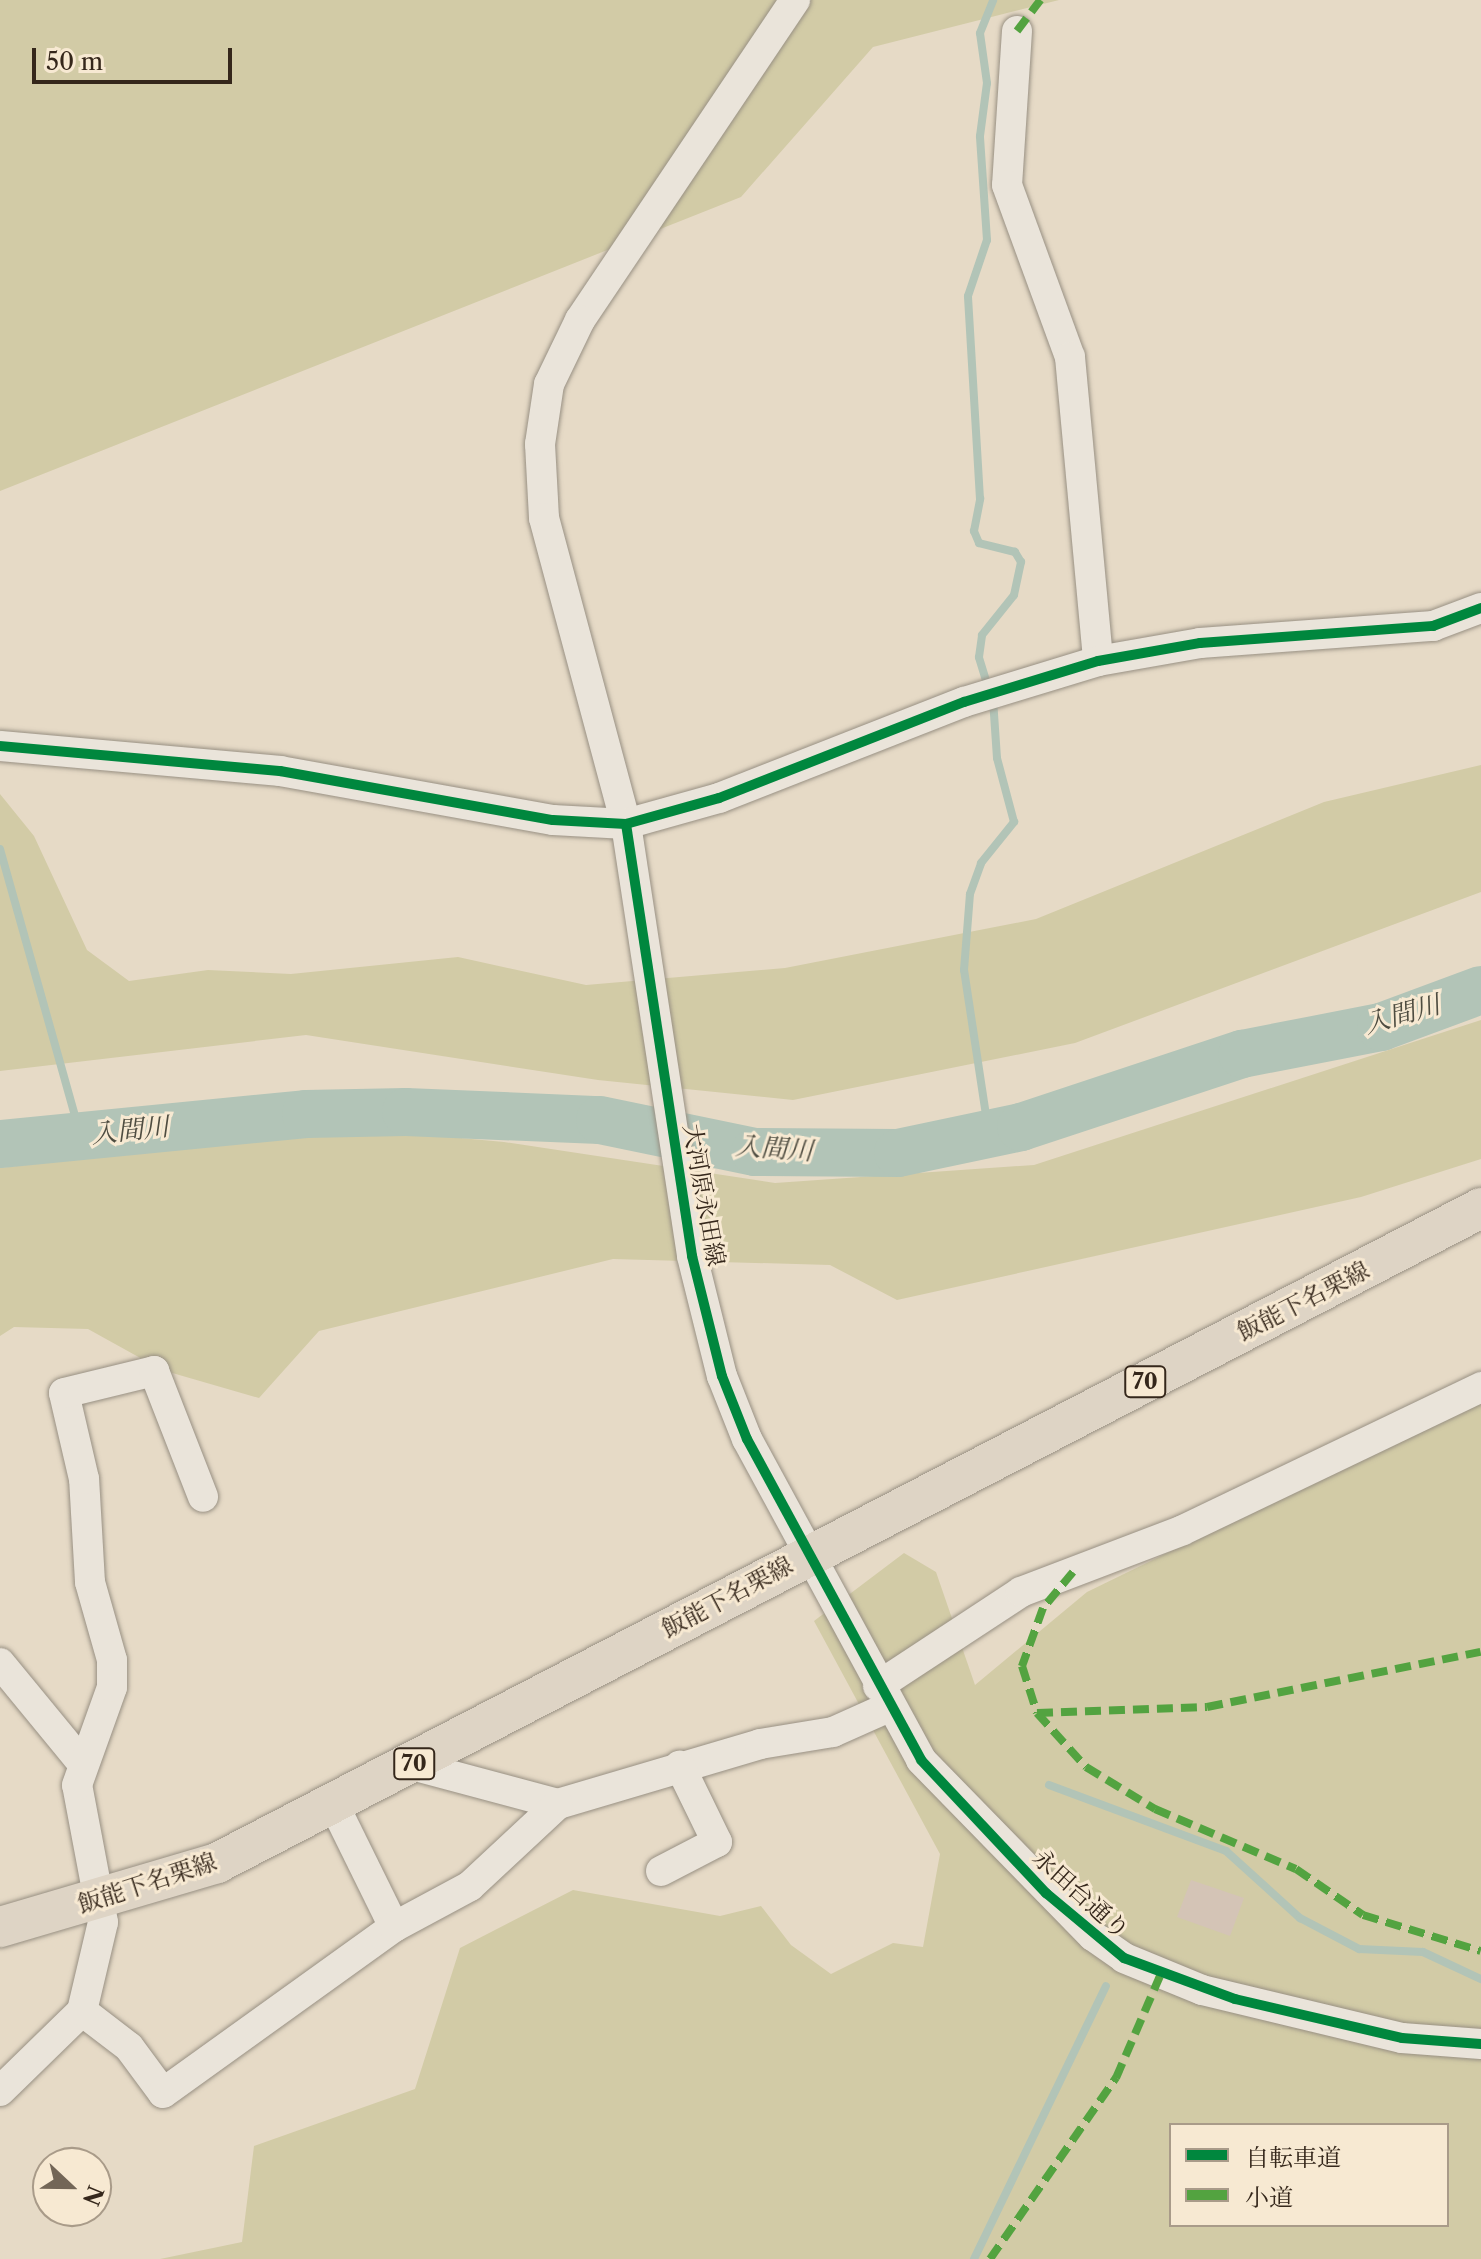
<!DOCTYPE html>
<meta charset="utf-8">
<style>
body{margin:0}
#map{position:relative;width:1481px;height:2259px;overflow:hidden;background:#e6dac6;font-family:"Libre Caslon Text","Noto Serif JP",serif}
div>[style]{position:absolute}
.green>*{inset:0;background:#d2cba6}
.stream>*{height:8px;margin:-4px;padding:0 4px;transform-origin:4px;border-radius:4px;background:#b2c4b7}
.river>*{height:48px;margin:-24px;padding:0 24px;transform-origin:24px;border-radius:24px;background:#b2c4b7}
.building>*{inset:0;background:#d4c4b6}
.roads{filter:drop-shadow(0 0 2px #989083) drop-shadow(0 0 2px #989083)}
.minor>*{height:30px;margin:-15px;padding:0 15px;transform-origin:15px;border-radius:15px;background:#eae4da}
.major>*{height:40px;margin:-20px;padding:0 20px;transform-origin:20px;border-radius:20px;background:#ded4c5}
.quiet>*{height:8px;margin-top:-4px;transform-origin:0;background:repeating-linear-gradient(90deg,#53a340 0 16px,transparent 0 24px)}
.cycleway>*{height:10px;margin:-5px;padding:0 5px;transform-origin:5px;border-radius:5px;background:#00873e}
span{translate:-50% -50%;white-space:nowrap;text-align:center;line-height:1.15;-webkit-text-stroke:6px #f7e9d2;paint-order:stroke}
.shield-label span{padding:2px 6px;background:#f7e9d2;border:2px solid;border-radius:6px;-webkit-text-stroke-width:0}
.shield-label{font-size:22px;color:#35271b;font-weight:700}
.street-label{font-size:24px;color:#35271b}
.water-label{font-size:26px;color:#4e4c40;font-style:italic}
.legend{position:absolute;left:1169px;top:2123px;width:280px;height:104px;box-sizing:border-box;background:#f7e9d2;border:2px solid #a99b89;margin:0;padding:10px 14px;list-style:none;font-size:24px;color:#35271b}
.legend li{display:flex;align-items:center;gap:16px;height:40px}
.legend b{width:40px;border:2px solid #a99b89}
.north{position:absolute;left:32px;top:2147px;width:80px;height:80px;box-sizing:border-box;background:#f7e9d2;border:2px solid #a99b89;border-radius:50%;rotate:112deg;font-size:22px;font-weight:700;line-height:32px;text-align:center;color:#35271b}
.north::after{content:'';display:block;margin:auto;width:28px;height:36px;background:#736657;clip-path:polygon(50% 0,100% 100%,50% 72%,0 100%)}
.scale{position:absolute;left:32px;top:48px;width:200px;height:36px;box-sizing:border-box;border:4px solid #35271b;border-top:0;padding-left:10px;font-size:24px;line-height:28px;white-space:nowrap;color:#35271b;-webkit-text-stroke:6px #f7e9d2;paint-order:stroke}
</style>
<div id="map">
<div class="green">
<div style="clip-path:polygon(0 0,1059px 0,873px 47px,741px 197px,0 491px)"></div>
<div style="clip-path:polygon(1481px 765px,1481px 892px,1075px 1043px,793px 1100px,598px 1080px,306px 1035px,0 1071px,0 794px,34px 836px,87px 950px,129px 981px,208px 970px,291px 974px,458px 957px,586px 985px,785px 968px,1036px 919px,1324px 802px)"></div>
<div style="clip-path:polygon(1481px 1020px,1481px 1159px,1361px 1197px,897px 1300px,830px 1265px,613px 1259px,319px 1331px,259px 1398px,162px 1370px,88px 1329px,14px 1327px,0 1336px,0 1168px,341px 1127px,504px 1142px,775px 1183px,1034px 1165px)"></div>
<div style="clip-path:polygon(evenodd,1481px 1400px,1481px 2259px,160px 2259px,242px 2242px,254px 2146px,415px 2089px,460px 1948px,573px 1890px,720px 1916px,761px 1906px,791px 1945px,831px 1974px,893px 1943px,923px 1947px,940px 1854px,814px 1621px,904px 1553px,936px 1572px,975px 1685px,1087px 1592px,1481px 1400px,1171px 2125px,1447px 2125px,1447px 2225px,1171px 2225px,1171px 2125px)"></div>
</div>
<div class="stream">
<div style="left:988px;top:687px;width:31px;rotate:-107deg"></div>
<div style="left:979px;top:657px;width:22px;rotate:-82deg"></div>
<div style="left:982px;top:635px;width:51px;rotate:-51.3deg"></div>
<div style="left:1014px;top:595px;width:34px;rotate:-78deg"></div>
<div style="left:1021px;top:562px;width:12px;rotate:-121deg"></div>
<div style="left:1015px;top:552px;width:37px;rotate:-166deg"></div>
<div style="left:979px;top:543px;width:13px;rotate:-113deg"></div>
<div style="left:974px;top:531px;width:33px;rotate:-79deg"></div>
<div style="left:980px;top:499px;width:203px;rotate:-93.4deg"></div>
<div style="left:968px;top:296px;width:59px;rotate:-71.3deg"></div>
<div style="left:987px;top:240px;width:104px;rotate:-93.9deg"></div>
<div style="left:980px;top:136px;width:53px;rotate:-82.5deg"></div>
<div style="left:987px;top:83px;width:50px;rotate:-98deg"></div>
<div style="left:980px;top:33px;width:35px;rotate:-68deg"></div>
<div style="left:0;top:849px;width:299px;rotate:74.3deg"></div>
<div style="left:989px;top:1135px;width:167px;rotate:-98.6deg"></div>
<div style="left:964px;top:970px;width:76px;rotate:-85.5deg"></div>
<div style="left:970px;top:894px;width:33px;rotate:-70deg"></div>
<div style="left:981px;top:863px;width:53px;rotate:-51.2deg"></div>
<div style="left:1014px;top:822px;width:66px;rotate:-104.9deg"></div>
<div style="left:997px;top:758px;width:58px;rotate:-93.9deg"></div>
<div style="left:1049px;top:1785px;width:189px;rotate:20.4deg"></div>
<div style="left:1226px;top:1851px;width:100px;rotate:42.2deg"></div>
<div style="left:1300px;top:1918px;width:67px;rotate:27.7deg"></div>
<div style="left:1359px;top:1949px;width:64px;rotate:2.7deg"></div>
<div style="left:1423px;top:1952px;width:64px;rotate:25deg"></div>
<div style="left:974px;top:2259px;width:303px;rotate:-64.2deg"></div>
</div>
<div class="river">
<div style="left:0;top:1144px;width:307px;rotate:-5.6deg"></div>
<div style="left:306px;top:1114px;width:100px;rotate:-1.1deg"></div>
<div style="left:406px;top:1112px;width:194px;rotate:2.4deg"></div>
<div style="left:600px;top:1120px;width:158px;rotate:11.7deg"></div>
<div style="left:755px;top:1152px;width:143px;rotate:0.4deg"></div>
<div style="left:898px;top:1153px;width:126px;rotate:-11.9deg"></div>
<div style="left:1021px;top:1127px;width:233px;rotate:-18.3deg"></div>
<div style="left:1242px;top:1054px;width:142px;rotate:-11deg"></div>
<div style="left:1381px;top:1027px;width:107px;rotate:-20.3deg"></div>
</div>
<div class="building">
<div style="clip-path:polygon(1191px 1880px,1244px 1898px,1230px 1936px,1177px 1917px)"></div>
</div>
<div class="roads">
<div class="minor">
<div style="left:795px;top:0;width:386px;rotate:123.9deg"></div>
<div style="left:580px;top:320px;width:71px;rotate:115.8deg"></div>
<div style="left:549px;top:384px;width:61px;rotate:98.5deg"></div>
<div style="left:540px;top:444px;width:74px;rotate:86.9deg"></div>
<div style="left:544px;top:518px;width:317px;rotate:75deg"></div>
<div style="left:626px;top:824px;width:437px;rotate:81.3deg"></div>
<div style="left:692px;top:1256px;width:124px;rotate:76deg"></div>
<div style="left:722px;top:1376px;width:68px;rotate:68.4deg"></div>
<div style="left:747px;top:1439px;width:365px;rotate:61.5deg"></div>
<div style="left:921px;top:1760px;width:246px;rotate:45.7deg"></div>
<div style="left:1093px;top:1936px;width:38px;rotate:35deg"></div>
<div style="left:1124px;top:1958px;width:84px;rotate:22.3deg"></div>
<div style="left:1202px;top:1990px;width:206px;rotate:13.5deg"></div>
<div style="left:1402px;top:2038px;width:79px;rotate:4.3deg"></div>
<div style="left:1017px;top:31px;width:154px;rotate:93.7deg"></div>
<div style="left:1007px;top:185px;width:183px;rotate:69.9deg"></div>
<div style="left:1070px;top:357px;width:305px;rotate:84.7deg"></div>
<div style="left:0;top:746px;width:281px;rotate:5.1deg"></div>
<div style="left:280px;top:771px;width:277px;rotate:10.2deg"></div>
<div style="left:553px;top:820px;width:73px;rotate:3.1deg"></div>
<div style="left:626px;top:824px;width:97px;rotate:-15.6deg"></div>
<div style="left:719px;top:798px;width:263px;rotate:-21.4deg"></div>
<div style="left:964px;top:702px;width:140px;rotate:-17deg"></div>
<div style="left:1098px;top:661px;width:104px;rotate:-10deg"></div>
<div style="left:1200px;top:643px;width:234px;rotate:-4.2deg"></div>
<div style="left:1433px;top:626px;width:51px;rotate:-20.6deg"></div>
<div style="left:0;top:1663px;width:129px;rotate:50.6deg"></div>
<div style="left:878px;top:1686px;width:171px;rotate:-33.3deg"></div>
<div style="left:1021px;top:1592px;width:173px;rotate:-20.9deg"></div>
<div style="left:1183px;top:1530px;width:331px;rotate:-25.6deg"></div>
<div style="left:412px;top:1765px;width:151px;rotate:15deg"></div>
<div style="left:558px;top:1804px;width:211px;rotate:-16.5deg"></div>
<div style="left:760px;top:1744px;width:74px;rotate:-9.3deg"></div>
<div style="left:833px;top:1732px;width:61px;rotate:-24.1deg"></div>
<div style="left:334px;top:1805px;width:136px;rotate:63.8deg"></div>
<div style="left:661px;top:1871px;width:63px;rotate:-27.4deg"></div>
<div style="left:717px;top:1842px;width:85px;rotate:-116deg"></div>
<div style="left:82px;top:2011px;width:59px;rotate:37.5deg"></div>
<div style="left:129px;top:2047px;width:57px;rotate:53.5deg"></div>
<div style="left:163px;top:2093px;width:284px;rotate:-35.7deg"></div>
<div style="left:394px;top:1927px;width:86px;rotate:-28.3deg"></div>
<div style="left:470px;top:1886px;width:120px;rotate:-43deg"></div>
<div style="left:0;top:2091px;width:115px;rotate:-44.3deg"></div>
<div style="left:82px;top:2011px;width:91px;rotate:-76.7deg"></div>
<div style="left:103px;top:1922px;width:139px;rotate:-100.7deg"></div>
<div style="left:77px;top:1785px;width:104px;rotate:-70.3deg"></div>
<div style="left:112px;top:1687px;width:27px;rotate:-90deg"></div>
<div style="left:112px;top:1660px;width:81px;rotate:-105.8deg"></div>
<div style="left:90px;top:1582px;width:103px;rotate:-93.3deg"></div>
<div style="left:84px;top:1479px;width:88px;rotate:-103.1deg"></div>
<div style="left:64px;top:1393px;width:93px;rotate:-13.7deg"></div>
<div style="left:154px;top:1371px;width:135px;rotate:68.7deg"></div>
</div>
<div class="major">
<div style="left:0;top:1927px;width:226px;rotate:-16.4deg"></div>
<div style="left:217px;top:1863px;width:1424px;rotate:-27.39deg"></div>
</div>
</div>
<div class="quiet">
<div style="left:1017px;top:31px;width:39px;rotate:-53deg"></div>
<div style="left:1073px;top:1572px;width:47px;rotate:129.8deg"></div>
<div style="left:1043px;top:1608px;width:62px;rotate:109.9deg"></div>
<div style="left:1022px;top:1666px;width:49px;rotate:72.3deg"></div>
<div style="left:1037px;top:1713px;width:73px;rotate:47.8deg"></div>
<div style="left:1086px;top:1767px;width:81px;rotate:31.3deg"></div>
<div style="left:1155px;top:1809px;width:153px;rotate:23.1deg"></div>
<div style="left:1296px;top:1869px;width:81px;rotate:34.5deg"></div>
<div style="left:1363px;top:1915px;width:123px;rotate:17deg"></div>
<div style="left:1037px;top:1713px;width:170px;rotate:-2deg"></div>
<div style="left:1207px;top:1707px;width:279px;rotate:-11.4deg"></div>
<div style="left:990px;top:2259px;width:221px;rotate:-55.2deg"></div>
<div style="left:1116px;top:2078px;width:111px;rotate:-66.7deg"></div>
</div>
<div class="cycleway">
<div style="left:0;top:746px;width:281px;rotate:5.1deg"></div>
<div style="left:280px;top:771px;width:277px;rotate:10.2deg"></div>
<div style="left:553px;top:820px;width:73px;rotate:3.1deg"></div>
<div style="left:626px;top:824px;width:97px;rotate:-15.6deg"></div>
<div style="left:719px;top:798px;width:263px;rotate:-21.4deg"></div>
<div style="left:964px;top:702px;width:140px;rotate:-17deg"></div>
<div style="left:1098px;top:661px;width:104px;rotate:-10deg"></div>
<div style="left:1200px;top:643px;width:234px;rotate:-4.2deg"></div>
<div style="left:1433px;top:626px;width:51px;rotate:-20.6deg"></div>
<div style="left:626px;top:824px;width:437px;rotate:81.3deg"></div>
<div style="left:692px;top:1256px;width:124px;rotate:76deg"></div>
<div style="left:722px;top:1376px;width:68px;rotate:68.4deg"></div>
<div style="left:747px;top:1439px;width:365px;rotate:61.5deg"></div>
<div style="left:921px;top:1760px;width:183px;rotate:46.8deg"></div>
<div style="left:1046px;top:1893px;width:102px;rotate:39.8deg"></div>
<div style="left:1124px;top:1958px;width:118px;rotate:20.3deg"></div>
<div style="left:1235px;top:1999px;width:171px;rotate:13.1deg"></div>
<div style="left:1402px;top:2038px;width:79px;rotate:4.3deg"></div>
</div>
<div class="shield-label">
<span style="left:1145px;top:1382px">70</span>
<span style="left:414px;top:1764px">70</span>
</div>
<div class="street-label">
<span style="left:704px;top:1195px;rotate:80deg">大河原永田線</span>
<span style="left:1303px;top:1301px;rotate:-27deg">飯能下名栗線</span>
<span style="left:727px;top:1597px;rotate:-28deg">飯能下名栗線</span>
<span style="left:147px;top:1883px;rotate:-18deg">飯能下名栗線</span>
<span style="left:1081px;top:1894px;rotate:42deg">永田台通り</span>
</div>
<div class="water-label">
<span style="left:1402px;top:1015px;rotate:-16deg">入間川</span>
<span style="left:130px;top:1131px;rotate:-6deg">入間川</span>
<span style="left:774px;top:1149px;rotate:4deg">入間川</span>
</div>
<ul class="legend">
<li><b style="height:10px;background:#00873e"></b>自転車道</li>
<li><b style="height:10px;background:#53a340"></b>小道</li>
</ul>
<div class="north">N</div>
<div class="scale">50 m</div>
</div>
